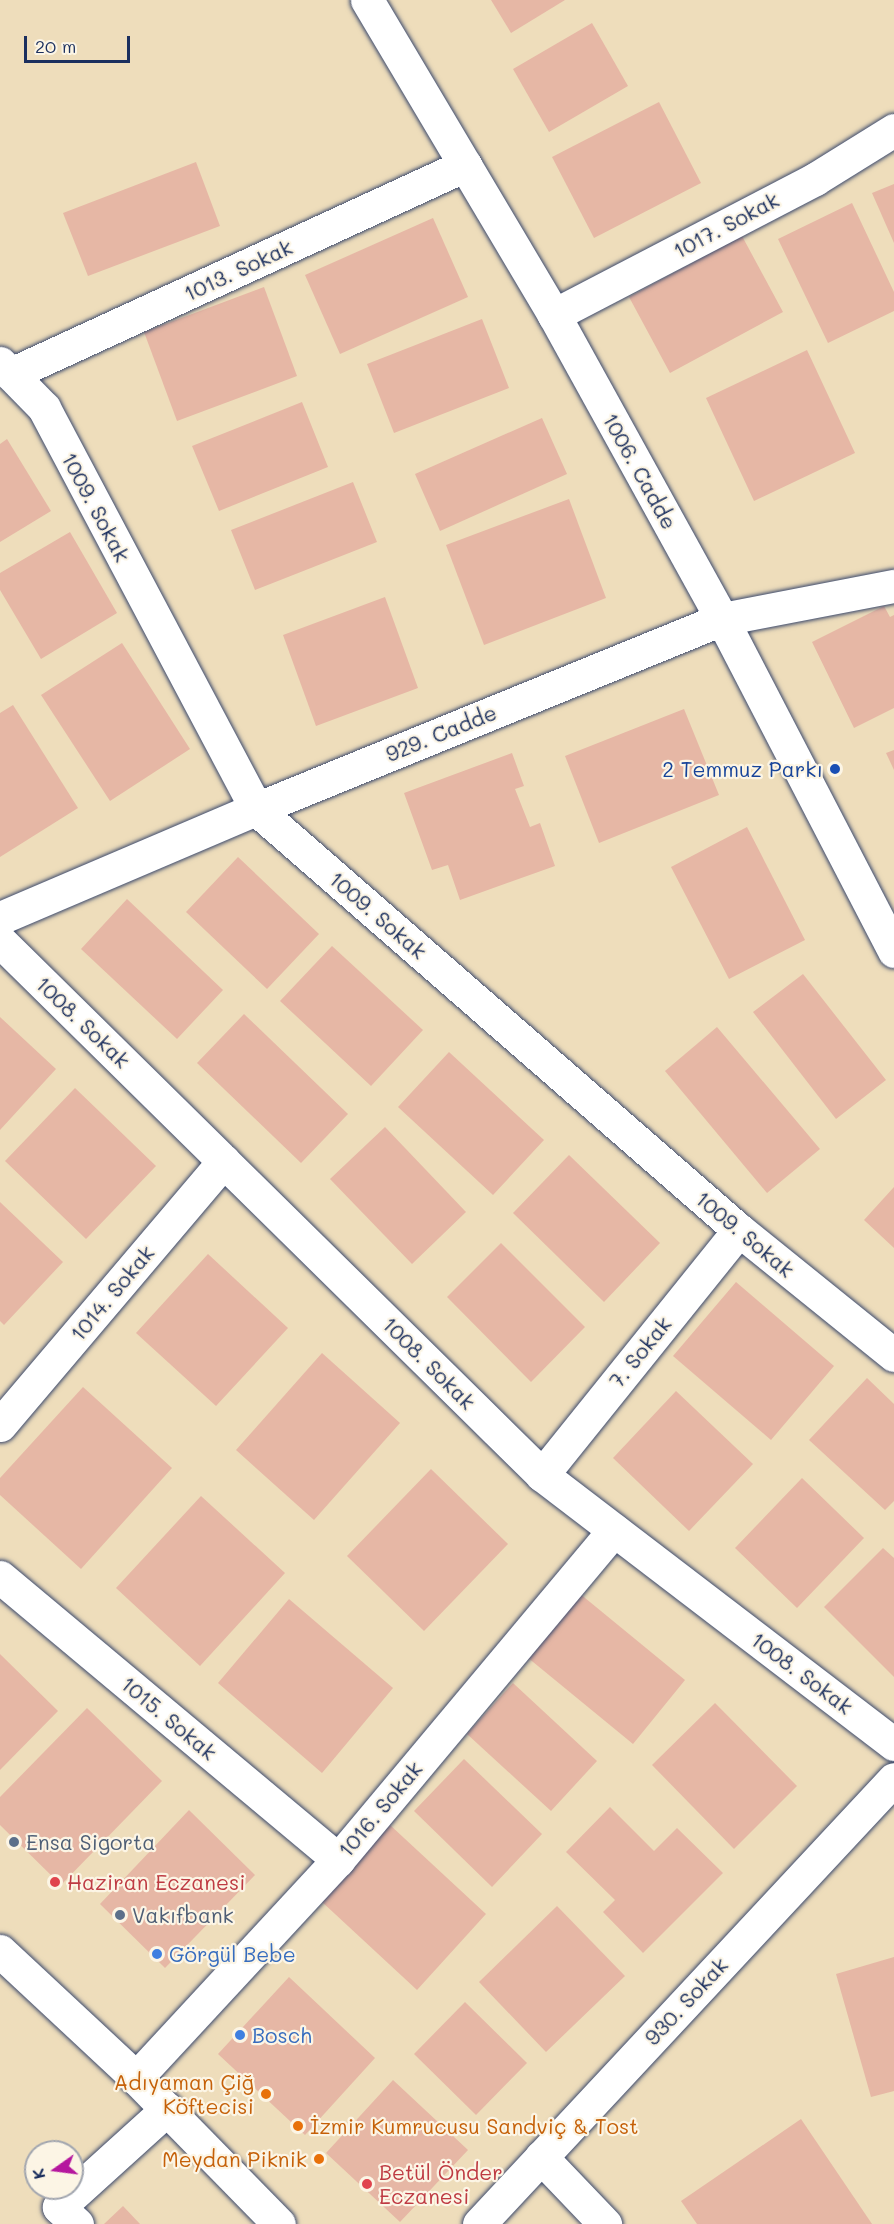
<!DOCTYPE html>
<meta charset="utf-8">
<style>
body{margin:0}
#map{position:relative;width:894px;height:2224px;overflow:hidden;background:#edb;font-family:Mali,sans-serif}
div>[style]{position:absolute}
.building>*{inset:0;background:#e6b7a5}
.roads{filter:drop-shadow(0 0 2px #3b496c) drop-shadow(0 0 2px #3b496c)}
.minor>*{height:33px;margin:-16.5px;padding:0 16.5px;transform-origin:16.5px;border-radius:16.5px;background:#fff}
.major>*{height:33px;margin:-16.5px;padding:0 16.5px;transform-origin:16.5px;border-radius:16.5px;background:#fff}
.dots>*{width:16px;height:16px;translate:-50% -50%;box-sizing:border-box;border:3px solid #fcf5e5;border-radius:50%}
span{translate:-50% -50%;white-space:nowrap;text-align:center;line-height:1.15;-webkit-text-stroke:4.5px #fcf5e5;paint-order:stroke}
.street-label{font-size:21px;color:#1b2f5e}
.transit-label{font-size:21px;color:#164399}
.right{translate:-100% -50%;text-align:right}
.service-label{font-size:21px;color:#4e5e75}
.left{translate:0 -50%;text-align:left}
.health-label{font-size:21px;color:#be3a42}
.shop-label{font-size:21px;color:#366cbe}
.food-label{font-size:21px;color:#c56008}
.north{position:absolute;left:24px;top:2140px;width:60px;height:60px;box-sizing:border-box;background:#fcf5e5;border:2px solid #a2a6af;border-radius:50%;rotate:256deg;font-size:16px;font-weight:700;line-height:24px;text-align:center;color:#1b2f5e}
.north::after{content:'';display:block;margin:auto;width:21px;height:27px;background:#b5179e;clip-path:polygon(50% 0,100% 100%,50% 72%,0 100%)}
.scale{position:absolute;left:24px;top:36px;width:106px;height:27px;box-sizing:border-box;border:3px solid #1b2f5e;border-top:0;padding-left:8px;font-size:18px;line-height:21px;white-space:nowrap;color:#1b2f5e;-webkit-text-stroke:4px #fcf5e5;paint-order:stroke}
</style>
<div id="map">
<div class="building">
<div style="clip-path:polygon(491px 0,565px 0,511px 33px)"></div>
<div style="clip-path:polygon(592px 23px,628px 86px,549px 132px,513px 69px)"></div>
<div style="clip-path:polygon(659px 102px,701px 183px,594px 238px,552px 157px)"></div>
<div style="clip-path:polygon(196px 162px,220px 226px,88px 276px,63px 213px)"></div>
<div style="clip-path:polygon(894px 184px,894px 243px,872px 193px)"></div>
<div style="clip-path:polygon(852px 203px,894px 292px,894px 311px,828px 343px,778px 239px)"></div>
<div style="clip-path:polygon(433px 218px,468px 297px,340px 354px,305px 275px)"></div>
<div style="clip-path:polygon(742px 236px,783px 312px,670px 373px,629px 297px)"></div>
<div style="clip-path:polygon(264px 287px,297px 376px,177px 421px,144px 332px)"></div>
<div style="clip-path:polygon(482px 319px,509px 388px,394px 433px,367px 364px)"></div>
<div style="clip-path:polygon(807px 350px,855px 453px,754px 501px,706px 398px)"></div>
<div style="clip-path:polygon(302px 402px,328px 467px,219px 511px,192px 446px)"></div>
<div style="clip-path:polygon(542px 418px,567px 474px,440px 531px,415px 474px)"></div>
<div style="clip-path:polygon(7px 439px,51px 511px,0 542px,0 444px)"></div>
<div style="clip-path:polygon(353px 482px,377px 542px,255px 590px,231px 530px)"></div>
<div style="clip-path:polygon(569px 499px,606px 598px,484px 645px,446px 545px)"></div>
<div style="clip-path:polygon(70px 532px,117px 613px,41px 659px,0 590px,0 573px)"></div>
<div style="clip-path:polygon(385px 597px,418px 688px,316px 726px,283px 635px)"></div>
<div style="clip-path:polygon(884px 606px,890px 617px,894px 615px,894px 708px,854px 728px,812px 642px)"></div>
<div style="clip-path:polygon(122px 643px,190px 749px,110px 801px,41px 695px)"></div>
<div style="clip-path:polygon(13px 705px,78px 808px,0 857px,0 713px)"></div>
<div style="clip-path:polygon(684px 709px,719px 795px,599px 843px,565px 756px)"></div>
<div style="clip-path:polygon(894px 750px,894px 770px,886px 753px)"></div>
<div style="clip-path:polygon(512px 753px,524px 786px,515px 789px,530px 827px,540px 823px,555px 866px,460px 900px,448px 865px,432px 870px,404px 793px)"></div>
<div style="clip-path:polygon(747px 827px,805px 940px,729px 979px,671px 867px)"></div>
<div style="clip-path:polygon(238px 857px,319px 934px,267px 989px,186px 912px)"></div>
<div style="clip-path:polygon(127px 899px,223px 990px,177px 1039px,81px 949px)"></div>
<div style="clip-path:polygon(332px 946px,423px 1030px,371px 1086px,280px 1001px)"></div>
<div style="clip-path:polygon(803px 974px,886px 1080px,836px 1119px,753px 1012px)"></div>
<div style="clip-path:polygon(244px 1014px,348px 1114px,301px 1163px,197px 1063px)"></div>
<div style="clip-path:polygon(0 1017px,56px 1069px,0 1130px)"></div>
<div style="clip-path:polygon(717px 1027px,820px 1149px,767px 1193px,665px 1071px)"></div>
<div style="clip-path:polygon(449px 1052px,544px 1140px,493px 1195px,398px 1107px)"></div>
<div style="clip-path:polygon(75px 1088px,156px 1166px,86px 1239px,5px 1161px)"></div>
<div style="clip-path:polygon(385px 1127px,466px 1212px,412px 1264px,330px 1179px)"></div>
<div style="clip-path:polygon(569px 1155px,660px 1243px,604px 1302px,513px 1213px)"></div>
<div style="clip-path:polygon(894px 1187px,894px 1248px,864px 1220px)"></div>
<div style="clip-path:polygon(0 1202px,63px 1262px,4px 1325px,0 1321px)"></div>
<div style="clip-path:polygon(501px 1243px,585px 1327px,531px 1382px,447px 1297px)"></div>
<div style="clip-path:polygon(208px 1254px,288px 1328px,216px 1406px,136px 1333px)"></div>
<div style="clip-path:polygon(736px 1282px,834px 1366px,771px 1440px,673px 1356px)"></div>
<div style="clip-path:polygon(322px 1353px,400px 1423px,314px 1520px,236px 1450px)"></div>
<div style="clip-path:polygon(867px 1378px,894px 1404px,894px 1501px,885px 1510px,809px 1440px)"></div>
<div style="clip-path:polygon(83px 1387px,172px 1468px,81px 1569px,0 1495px,0 1478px)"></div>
<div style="clip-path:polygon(676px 1391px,753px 1464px,689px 1531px,613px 1458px)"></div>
<div style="clip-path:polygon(431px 1469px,508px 1544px,424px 1631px,347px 1556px)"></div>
<div style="clip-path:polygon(802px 1478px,864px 1538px,797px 1608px,735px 1548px)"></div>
<div style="clip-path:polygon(201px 1496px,285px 1573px,200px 1666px,116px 1588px)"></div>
<div style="clip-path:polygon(883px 1548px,894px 1558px,894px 1677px,824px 1607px)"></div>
<div style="clip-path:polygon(579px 1593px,685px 1680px,633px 1744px,527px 1657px)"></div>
<div style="clip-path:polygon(289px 1599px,393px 1688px,322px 1773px,218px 1683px)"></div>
<div style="clip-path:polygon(0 1654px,58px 1711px,0 1770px)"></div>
<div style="clip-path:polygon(513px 1683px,597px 1761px,551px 1811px,467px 1734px)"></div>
<div style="clip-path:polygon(715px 1703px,797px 1786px,734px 1849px,652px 1765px)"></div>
<div style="clip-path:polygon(87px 1708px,162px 1781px,61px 1885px,0 1825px,0 1797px)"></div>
<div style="clip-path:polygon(464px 1759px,542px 1834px,492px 1887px,414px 1811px)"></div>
<div style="clip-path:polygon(610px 1807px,654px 1851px,677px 1828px,723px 1873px,643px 1953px,603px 1912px,615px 1900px,566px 1852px)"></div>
<div style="clip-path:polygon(189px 1810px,255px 1875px,165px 1968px,100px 1904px)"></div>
<div style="clip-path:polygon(390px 1825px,486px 1914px,417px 1990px,321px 1901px)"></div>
<div style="clip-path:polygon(557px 1906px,625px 1976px,546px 2052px,479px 1982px)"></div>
<div style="clip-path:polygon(894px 1957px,894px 2091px,871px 2097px,836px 1974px)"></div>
<div style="clip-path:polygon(289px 1977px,375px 2058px,305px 2135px,218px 2054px)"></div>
<div style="clip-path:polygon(465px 2002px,527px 2063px,476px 2115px,414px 2054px)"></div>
<div style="clip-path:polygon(393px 2080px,468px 2150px,400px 2222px,326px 2153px)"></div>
<div style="clip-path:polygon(801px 2119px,872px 2224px,697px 2224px,681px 2201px)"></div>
<div style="clip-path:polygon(123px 2206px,140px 2224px,104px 2224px)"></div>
</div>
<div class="roads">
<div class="minor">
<div style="left:367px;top:0;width:366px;rotate:59.3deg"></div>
<div style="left:554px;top:315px;width:347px;rotate:61.1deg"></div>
<div style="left:722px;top:619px;width:374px;rotate:62.6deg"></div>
<div style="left:554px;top:315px;width:294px;rotate:-27.5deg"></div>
<div style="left:815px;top:179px;width:93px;rotate:-31.8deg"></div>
<div style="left:0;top:363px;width:63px;rotate:45.6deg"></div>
<div style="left:44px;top:408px;width:454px;rotate:62.1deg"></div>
<div style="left:256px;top:809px;width:641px;rotate:41.08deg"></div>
<div style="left:739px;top:1230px;width:199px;rotate:38.9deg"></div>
<div style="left:11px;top:374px;width:500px;rotate:-24.7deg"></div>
<div style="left:0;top:918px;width:278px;rotate:-23.1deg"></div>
<div style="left:256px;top:809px;width:503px;rotate:-22.18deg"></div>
<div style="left:722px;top:619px;width:175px;rotate:-10.9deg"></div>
<div style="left:0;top:941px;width:761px;rotate:44.57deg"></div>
<div style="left:542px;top:1475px;width:443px;rotate:37.4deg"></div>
<div style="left:0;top:1425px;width:346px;rotate:-49.7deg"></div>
<div style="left:542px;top:1475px;width:314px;rotate:-51.2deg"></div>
<div style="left:0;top:1577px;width:441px;rotate:39.9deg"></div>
<div style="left:136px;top:2078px;width:297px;rotate:-47.2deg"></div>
<div style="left:338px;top:1860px;width:430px;rotate:-50.1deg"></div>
<div style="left:541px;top:2157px;width:93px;rotate:46.3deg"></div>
<div style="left:77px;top:2224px;width:25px;rotate:-137deg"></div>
<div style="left:59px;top:2207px;width:146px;rotate:-42.2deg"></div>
<div style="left:479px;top:2224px;width:608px;rotate:-47deg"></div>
</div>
<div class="major">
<div style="left:0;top:1951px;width:186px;rotate:43deg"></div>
<div style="left:136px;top:2078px;width:204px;rotate:45.6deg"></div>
</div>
</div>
<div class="dots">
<div style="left:835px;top:769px;background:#1a4fb4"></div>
<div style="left:14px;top:1842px;background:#5c6f8a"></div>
<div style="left:55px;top:1882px;background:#e0444e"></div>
<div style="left:120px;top:1915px;background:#5c6f8a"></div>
<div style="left:157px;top:1954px;background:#3f7fe0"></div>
<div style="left:240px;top:2035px;background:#3f7fe0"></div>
<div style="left:266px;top:2094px;background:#e8710a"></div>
<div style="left:298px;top:2126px;background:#e8710a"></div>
<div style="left:319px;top:2159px;background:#e8710a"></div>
<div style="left:367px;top:2184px;background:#e0444e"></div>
</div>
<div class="street-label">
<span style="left:726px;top:225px;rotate:-28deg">1017. Sokak</span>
<span style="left:238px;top:270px;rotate:-25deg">1013. Sokak</span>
<span style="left:640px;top:471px;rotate:61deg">1006. Cadde</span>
<span style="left:96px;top:507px;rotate:62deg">1009. Sokak</span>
<span style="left:441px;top:733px;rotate:-22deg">929. Cadde</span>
<span style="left:378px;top:915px;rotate:41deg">1009. Sokak</span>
<span style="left:83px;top:1022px;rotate:44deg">1008. Sokak</span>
<span style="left:745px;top:1234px;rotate:40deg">1009. Sokak</span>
<span style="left:112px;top:1293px;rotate:-50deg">1014. Sokak</span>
<span style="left:640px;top:1352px;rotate:-51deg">7. Sokak</span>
<span style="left:429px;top:1363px;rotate:45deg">1008. Sokak</span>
<span style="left:802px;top:1673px;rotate:37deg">1008. Sokak</span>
<span style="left:169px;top:1718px;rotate:40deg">1015. Sokak</span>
<span style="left:380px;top:1809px;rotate:-50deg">1016. Sokak</span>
<span style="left:686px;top:2001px;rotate:-47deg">930. Sokak</span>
</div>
<div class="transit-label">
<span class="right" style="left:823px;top:769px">2 Temmuz Parkı</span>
</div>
<div class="service-label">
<span class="left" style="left:26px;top:1842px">Ensa Sigorta</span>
<span class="left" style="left:132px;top:1915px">Vakıfbank</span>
</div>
<div class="health-label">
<span class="left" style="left:67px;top:1882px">Haziran Eczanesi</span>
<span class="left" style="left:379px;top:2184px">Betül Önder<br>Eczanesi</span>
</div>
<div class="shop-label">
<span class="left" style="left:169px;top:1954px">Görgül Bebe</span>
<span class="left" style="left:252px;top:2035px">Bosch</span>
</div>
<div class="food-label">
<span class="right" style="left:254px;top:2094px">Adıyaman Çiğ<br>Köftecisi</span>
<span class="left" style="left:310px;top:2126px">İzmir Kumrucusu Sandviç &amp; Tost</span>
<span class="right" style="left:307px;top:2159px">Meydan Piknik</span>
</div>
<div class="north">K</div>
<div class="scale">20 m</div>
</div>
